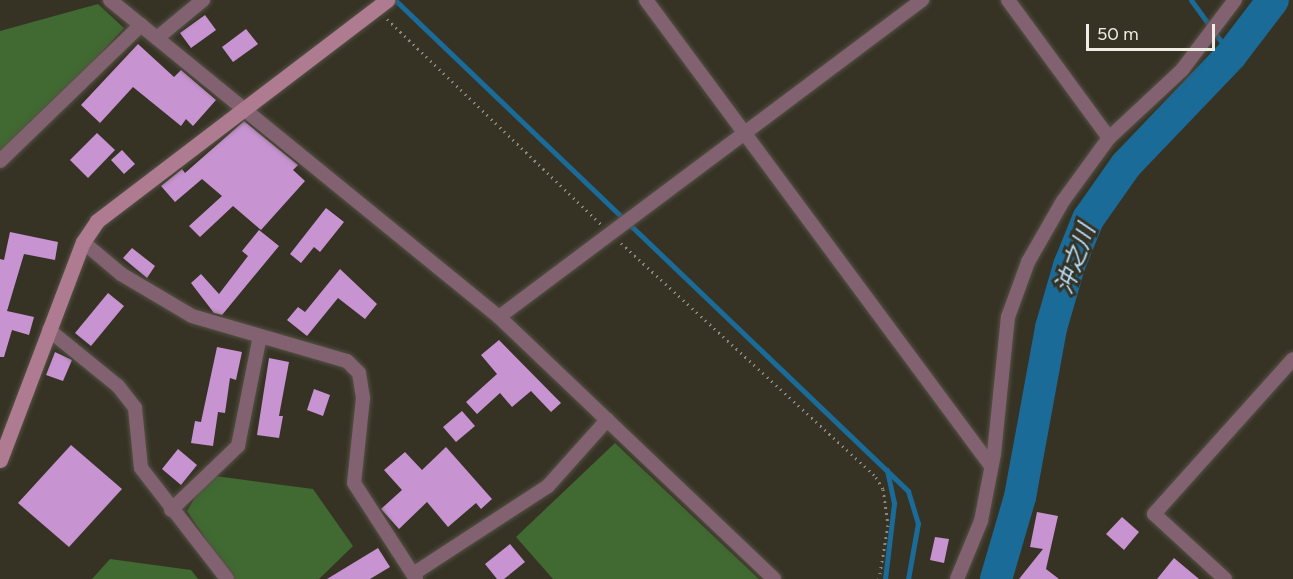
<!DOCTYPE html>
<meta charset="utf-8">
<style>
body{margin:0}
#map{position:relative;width:1293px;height:579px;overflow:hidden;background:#363325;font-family:Figtree,"Noto Sans JP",sans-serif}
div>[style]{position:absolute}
.green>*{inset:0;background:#406a31}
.stream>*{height:5px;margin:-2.5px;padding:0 2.5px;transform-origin:2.5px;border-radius:2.5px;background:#1b6b99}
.river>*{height:32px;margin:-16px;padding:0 16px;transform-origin:16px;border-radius:16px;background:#1b6b99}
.building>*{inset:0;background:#c793d1}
.path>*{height:3px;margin-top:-1.5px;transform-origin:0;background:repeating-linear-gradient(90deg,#8c8a7e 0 1.5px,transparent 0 6px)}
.roads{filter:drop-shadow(0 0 2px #545144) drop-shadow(0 0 2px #545144)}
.street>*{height:14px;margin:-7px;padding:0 7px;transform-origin:7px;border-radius:7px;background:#826270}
.secondary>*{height:15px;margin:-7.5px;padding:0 7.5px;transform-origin:7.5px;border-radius:7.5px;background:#ae7b91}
span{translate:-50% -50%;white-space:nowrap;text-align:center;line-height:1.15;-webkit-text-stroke:6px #363325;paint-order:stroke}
.water-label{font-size:24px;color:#b7dcf7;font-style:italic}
.scale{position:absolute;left:1086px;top:24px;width:129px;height:27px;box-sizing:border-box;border:3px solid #efede4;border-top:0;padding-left:8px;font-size:18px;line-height:21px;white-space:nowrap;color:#efede4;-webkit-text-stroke:4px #363325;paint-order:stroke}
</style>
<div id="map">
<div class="green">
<div style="clip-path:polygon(98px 4px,124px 28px,0 163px,0 31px)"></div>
<div style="clip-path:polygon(615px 443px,759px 579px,553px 579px,516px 537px)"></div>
<div style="clip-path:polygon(208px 475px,313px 489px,353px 546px,319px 579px,232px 579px,187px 511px)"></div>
<div style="clip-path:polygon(110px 559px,191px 570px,198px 579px,92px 579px)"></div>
</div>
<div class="stream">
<div style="left:395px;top:0;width:710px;rotate:43.74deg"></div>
<div style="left:908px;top:491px;width:34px;rotate:73deg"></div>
<div style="left:918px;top:523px;width:57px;rotate:100.1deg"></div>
<div style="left:1191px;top:0;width:68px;rotate:54deg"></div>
<div style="left:885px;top:579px;width:77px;rotate:-83.2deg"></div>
<div style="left:894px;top:503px;width:34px;rotate:-102deg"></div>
</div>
<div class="river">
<div style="left:996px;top:579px;width:85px;rotate:-73.7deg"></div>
<div style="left:1020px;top:497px;width:172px;rotate:-79.6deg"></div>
<div style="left:1051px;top:328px;width:65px;rotate:-73.8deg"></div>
<div style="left:1069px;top:266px;width:51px;rotate:-68deg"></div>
<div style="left:1088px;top:219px;width:66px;rotate:-54.9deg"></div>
<div style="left:1126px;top:165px;width:152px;rotate:-46.3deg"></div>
<div style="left:1231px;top:55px;width:69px;rotate:-52.6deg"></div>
</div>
<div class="building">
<div style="clip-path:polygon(205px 15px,216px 30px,191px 48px,180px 33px)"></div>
<div style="clip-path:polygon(246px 29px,258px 44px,233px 62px,222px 47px)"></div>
<div style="clip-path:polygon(138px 44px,174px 77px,181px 70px,216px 100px,193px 126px,186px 119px,181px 126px,133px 87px,100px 123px,81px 105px)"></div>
<div style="clip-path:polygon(244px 121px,298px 165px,293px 170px,305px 181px,261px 230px,233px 206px,200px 237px,189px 226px,222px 196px,202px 179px,175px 202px,161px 186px,182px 169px,185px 173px)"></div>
<div style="clip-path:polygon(97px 133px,115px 150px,88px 178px,70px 160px)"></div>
<div style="clip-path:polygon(122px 150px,135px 164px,124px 174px,111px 160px)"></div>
<div style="clip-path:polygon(326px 208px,344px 222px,320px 252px,314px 247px,301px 263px,290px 254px)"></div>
<div style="clip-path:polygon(259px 230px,279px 246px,222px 315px,214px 313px,191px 283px,201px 274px,219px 294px,248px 256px,242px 251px)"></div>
<div style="clip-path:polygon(10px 232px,58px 242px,55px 260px,24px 254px,7px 311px,34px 317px,29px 335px,12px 330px,4px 357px,0 357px,0 259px,4px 260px)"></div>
<div style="clip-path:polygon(132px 248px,155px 266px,147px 278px,123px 258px)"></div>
<div style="clip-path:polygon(340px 269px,377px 304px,365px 319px,338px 298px,307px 336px,287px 320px,298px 307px,305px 312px)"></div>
<div style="clip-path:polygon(108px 293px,124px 306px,91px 346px,75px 333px)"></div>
<div style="clip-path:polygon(499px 340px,561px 403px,551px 412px,531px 391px,512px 407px,500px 393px,477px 414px,466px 402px,497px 374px,481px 355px)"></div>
<div style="clip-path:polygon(217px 347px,242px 352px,236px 380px,230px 378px,225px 413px,218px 412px,213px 446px,191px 443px,195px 421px,201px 422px)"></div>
<div style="clip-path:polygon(55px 352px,72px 360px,63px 381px,46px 375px)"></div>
<div style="clip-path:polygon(269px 358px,289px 362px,279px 416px,283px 416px,279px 438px,257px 435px)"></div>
<div style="clip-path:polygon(314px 389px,330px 395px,323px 416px,307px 410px)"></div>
<div style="clip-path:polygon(462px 411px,475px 426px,456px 442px,443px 427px)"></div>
<div style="clip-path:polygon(71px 445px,122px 489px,69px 547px,18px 503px)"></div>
<div style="clip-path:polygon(446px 447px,492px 499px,481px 509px,476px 503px,448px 527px,427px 502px,399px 529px,381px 509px,402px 490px,384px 470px,405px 452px,422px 470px)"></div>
<div style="clip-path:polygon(178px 449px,197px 465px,181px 485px,162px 469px)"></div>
<div style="clip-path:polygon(1037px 512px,1058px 516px,1046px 569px,1059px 579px,1019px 579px,1043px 549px,1030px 547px)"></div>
<div style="clip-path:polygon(1122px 517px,1139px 532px,1124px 550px,1106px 534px)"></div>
<div style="clip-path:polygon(935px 537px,949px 539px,944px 563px,930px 560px)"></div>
<div style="clip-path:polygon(510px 544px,525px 562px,504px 579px,497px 579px,485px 564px)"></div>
<div style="clip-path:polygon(378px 548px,390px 567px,370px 579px,327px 579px)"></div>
<div style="clip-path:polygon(1174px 558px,1199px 579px,1157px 579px)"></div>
</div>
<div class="path">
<div style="left:387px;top:19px;width:296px;rotate:43.8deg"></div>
<div style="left:621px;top:243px;width:346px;rotate:42.5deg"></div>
<div style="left:876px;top:477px;width:14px;rotate:60deg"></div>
<div style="left:883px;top:489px;width:36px;rotate:82deg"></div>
<div style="left:888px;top:525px;width:55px;rotate:99.5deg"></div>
</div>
<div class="roads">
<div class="street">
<div style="left:110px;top:0;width:502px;rotate:39.18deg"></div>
<div style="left:499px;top:317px;width:380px;rotate:43.6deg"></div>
<div style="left:646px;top:0;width:580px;rotate:53.49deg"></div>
<div style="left:1008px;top:0;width:171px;rotate:53.8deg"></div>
<div style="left:157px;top:38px;width:60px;rotate:-39.6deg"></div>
<div style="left:0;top:161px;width:196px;rotate:-44deg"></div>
<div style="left:83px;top:242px;width:50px;rotate:40.1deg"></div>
<div style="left:121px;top:274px;width:82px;rotate:30.6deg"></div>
<div style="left:192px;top:316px;width:161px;rotate:16.2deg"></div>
<div style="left:347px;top:361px;width:17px;rotate:45deg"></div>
<div style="left:359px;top:373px;width:25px;rotate:81deg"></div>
<div style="left:363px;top:398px;width:85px;rotate:96deg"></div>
<div style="left:354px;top:483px;width:114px;rotate:57.1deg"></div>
<div style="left:499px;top:317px;width:529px;rotate:-36.85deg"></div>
<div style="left:49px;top:330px;width:89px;rotate:39.1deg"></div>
<div style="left:118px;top:386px;width:28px;rotate:52deg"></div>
<div style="left:135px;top:408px;width:60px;rotate:84.3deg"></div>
<div style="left:141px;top:468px;width:140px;rotate:52.2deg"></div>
<div style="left:171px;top:510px;width:93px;rotate:-43.7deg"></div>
<div style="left:238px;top:446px;width:112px;rotate:-78.7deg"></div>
<div style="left:413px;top:574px;width:161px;rotate:-33.1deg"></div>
<div style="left:548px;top:486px;width:89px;rotate:-48.2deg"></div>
<div style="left:957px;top:579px;width:63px;rotate:-67.5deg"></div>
<div style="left:981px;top:521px;width:68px;rotate:-79deg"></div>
<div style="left:994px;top:454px;width:138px;rotate:-84.2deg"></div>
<div style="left:1008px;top:317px;width:59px;rotate:-70deg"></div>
<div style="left:1028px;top:262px;width:70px;rotate:-60.2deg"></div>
<div style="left:1063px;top:201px;width:78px;rotate:-53.9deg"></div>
<div style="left:1109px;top:138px;width:100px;rotate:-43deg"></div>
<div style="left:1182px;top:70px;width:88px;rotate:-52.9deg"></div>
<div style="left:1225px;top:579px;width:96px;rotate:-137.5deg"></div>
<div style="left:1154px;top:514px;width:208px;rotate:-48.1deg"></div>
</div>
<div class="secondary">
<div style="left:0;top:460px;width:233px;rotate:-69.2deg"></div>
<div style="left:83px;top:242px;width:25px;rotate:-56deg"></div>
<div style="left:97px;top:221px;width:365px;rotate:-37.3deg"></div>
</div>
</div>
<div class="water-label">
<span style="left:1075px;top:259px;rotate:-70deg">沖之川</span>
</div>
<div class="scale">50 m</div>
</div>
